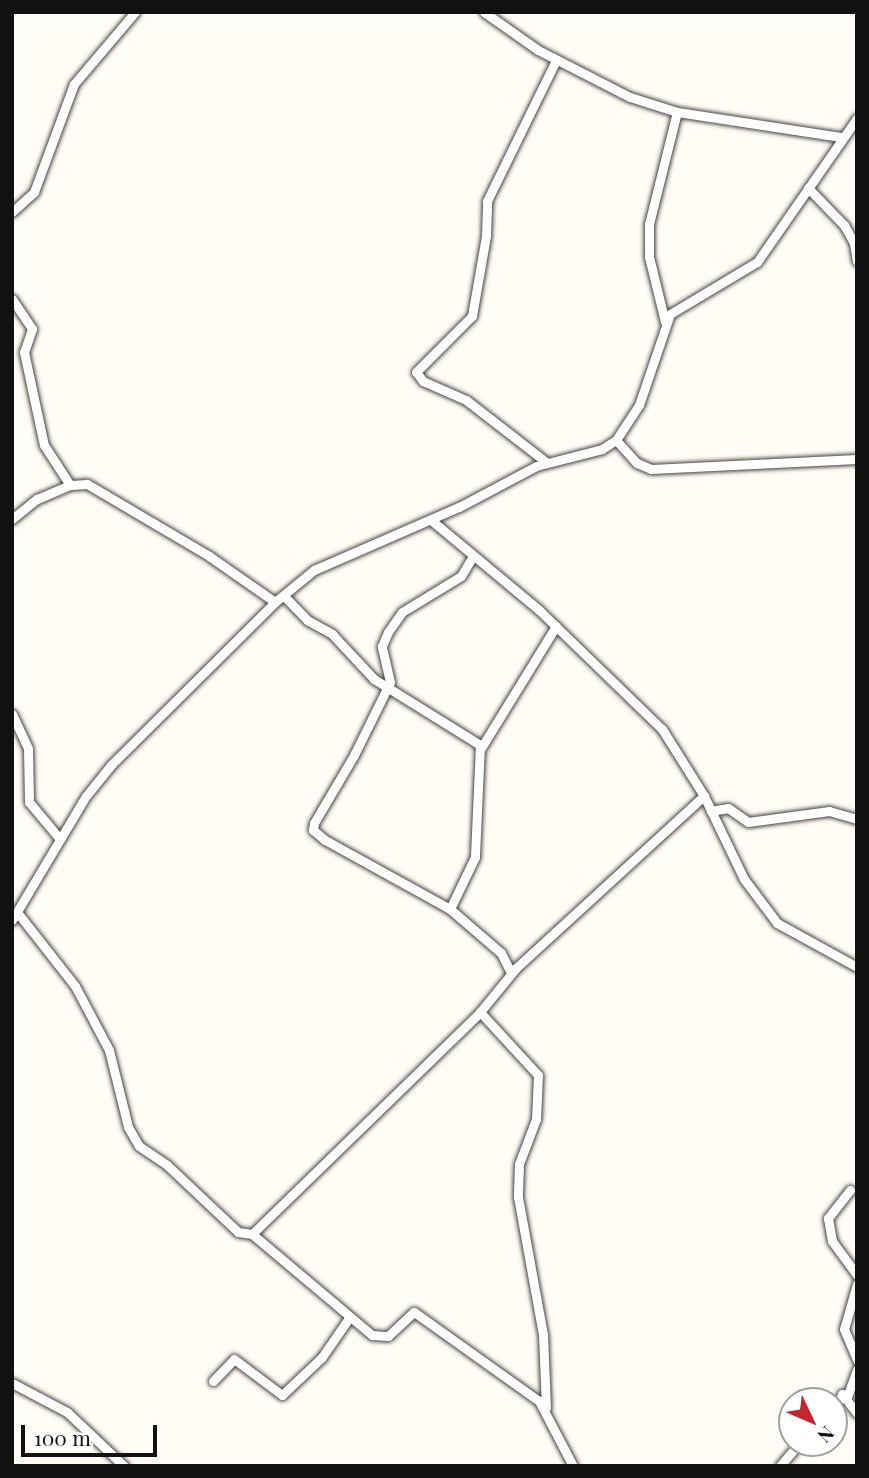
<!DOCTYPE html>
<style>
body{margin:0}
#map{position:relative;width:869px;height:1478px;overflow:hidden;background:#fffdf5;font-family:"Playfair Display",serif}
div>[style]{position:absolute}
.roads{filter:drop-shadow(0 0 2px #444) drop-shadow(0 0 2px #444)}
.minor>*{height:9px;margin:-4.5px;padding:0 4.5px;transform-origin:4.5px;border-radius:4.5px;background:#fff}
span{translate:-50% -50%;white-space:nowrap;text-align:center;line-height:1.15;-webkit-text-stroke:7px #fff;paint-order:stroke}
.frame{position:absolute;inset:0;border:14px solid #111;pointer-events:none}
.north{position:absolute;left:778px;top:1387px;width:70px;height:70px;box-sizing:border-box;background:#fff;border:2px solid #a0a0a0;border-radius:50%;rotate:134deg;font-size:19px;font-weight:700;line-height:28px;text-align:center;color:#111}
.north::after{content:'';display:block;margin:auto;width:24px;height:32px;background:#c4262e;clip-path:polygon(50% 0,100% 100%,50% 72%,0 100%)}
.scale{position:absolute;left:21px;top:1425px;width:136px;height:32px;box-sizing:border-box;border:4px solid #111;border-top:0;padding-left:9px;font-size:21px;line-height:24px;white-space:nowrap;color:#111;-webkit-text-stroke:5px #fff;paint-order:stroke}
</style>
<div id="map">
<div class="roads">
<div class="minor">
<div style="left:484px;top:12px;width:66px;rotate:35.1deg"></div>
<div style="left:538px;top:50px;width:103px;rotate:27.1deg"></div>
<div style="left:630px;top:97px;width:49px;rotate:17.7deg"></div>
<div style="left:677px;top:112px;width:166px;rotate:8.7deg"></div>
<div style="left:808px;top:188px;width:52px;rotate:45.8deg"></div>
<div style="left:844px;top:225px;width:21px;rotate:61deg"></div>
<div style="left:854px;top:243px;width:18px;rotate:81deg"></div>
<div style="left:12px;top:212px;width:30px;rotate:-42deg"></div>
<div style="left:34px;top:192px;width:115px;rotate:-69.7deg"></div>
<div style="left:74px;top:84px;width:94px;rotate:-49.7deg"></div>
<div style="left:12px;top:299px;width:36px;rotate:56deg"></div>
<div style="left:32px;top:329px;width:24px;rotate:109deg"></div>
<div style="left:24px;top:352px;width:95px;rotate:77.9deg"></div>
<div style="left:44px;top:445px;width:48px;rotate:57deg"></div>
<div style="left:665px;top:322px;width:67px;rotate:-103.8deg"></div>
<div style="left:649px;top:257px;width:33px;rotate:-90deg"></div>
<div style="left:649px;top:224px;width:115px;rotate:-76deg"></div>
<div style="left:616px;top:440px;width:31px;rotate:48deg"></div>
<div style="left:637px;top:463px;width:15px;rotate:23deg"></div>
<div style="left:651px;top:469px;width:206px;rotate:-2.8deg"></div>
<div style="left:546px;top:462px;width:101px;rotate:-142.2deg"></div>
<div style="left:466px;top:400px;width:47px;rotate:-156.2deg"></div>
<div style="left:423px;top:381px;width:11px;rotate:-128deg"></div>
<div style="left:416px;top:372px;width:79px;rotate:-45deg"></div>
<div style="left:472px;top:316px;width:81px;rotate:-80.1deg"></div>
<div style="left:486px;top:236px;width:35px;rotate:-88deg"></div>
<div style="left:487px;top:201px;width:157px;rotate:-63.9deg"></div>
<div style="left:12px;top:519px;width:32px;rotate:-39deg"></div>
<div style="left:37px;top:499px;width:36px;rotate:-23deg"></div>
<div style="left:70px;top:485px;width:17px;rotate:-3deg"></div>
<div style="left:87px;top:484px;width:142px;rotate:30.5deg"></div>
<div style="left:209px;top:556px;width:80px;rotate:34.9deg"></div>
<div style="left:431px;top:520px;width:141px;rotate:39.8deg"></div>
<div style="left:539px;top:610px;width:171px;rotate:44.1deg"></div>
<div style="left:662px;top:729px;width:79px;rotate:57.9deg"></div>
<div style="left:704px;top:796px;width:92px;rotate:64.3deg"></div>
<div style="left:744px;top:879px;width:55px;rotate:53.1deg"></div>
<div style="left:777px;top:923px;width:91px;rotate:28.8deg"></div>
<div style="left:284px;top:596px;width:33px;rotate:46deg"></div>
<div style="left:307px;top:620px;width:29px;rotate:29deg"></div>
<div style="left:332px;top:634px;width:62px;rotate:47deg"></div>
<div style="left:374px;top:679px;width:125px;rotate:31.9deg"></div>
<div style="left:480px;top:745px;width:112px;rotate:92.6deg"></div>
<div style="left:475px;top:857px;width:58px;rotate:115.7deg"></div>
<div style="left:450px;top:909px;width:67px;rotate:40.8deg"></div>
<div style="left:501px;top:953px;width:22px;rotate:63deg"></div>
<div style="left:12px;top:714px;width:38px;rotate:65deg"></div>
<div style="left:28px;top:749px;width:53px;rotate:88.9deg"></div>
<div style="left:29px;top:802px;width:48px;rotate:50deg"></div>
<div style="left:481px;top:748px;width:143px;rotate:-58.4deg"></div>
<div style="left:711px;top:811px;width:17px;rotate:-10deg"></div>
<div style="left:728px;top:808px;width:24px;rotate:35deg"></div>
<div style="left:748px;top:822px;width:82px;rotate:-7.7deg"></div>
<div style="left:829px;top:811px;width:29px;rotate:16deg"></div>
<div style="left:450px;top:909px;width:143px;rotate:-151.1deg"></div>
<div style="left:325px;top:840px;width:16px;rotate:-140deg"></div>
<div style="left:313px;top:830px;width:7px;rotate:-82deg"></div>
<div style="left:314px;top:823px;width:79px;rotate:-59.5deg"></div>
<div style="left:354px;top:755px;width:81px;rotate:-63.7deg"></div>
<div style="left:390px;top:682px;width:37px;rotate:-103deg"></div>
<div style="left:382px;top:646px;width:15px;rotate:-67deg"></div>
<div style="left:388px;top:632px;width:24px;rotate:-55deg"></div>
<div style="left:402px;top:612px;width:69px;rotate:-31.4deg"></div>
<div style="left:461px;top:576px;width:23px;rotate:-59deg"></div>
<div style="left:17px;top:912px;width:94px;rotate:51.9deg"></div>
<div style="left:75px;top:986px;width:72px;rotate:62deg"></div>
<div style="left:109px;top:1050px;width:79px;rotate:76.1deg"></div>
<div style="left:128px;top:1127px;width:22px;rotate:60deg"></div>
<div style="left:139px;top:1146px;width:34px;rotate:34deg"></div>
<div style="left:167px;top:1165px;width:98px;rotate:43.3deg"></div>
<div style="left:238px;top:1232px;width:14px;rotate:8deg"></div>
<div style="left:252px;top:1234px;width:157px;rotate:40.1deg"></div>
<div style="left:372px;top:1335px;width:16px;rotate:4deg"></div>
<div style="left:388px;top:1336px;width:35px;rotate:-43deg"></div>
<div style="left:414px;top:1312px;width:153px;rotate:35.5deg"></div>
<div style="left:539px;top:1401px;width:73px;rotate:62.4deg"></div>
<div style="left:12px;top:920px;width:144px;rotate:-59.2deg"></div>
<div style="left:86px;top:796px;width:40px;rotate:-51deg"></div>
<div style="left:111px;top:765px;width:231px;rotate:-44.8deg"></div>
<div style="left:275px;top:602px;width:50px;rotate:-39.4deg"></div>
<div style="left:314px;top:570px;width:158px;rotate:-23.5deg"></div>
<div style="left:459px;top:507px;width:87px;rotate:-28deg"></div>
<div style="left:536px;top:466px;width:68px;rotate:-14.4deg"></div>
<div style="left:602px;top:449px;width:17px;rotate:-33deg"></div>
<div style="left:616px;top:440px;width:42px;rotate:-56.7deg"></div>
<div style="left:639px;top:405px;width:96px;rotate:-71.2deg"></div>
<div style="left:670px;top:314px;width:101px;rotate:-30.9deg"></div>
<div style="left:757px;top:262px;width:175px;rotate:-55.2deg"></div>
<div style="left:480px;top:1012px;width:86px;rotate:47.4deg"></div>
<div style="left:538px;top:1075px;width:44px;rotate:92.6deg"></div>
<div style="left:536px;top:1119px;width:48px;rotate:110.7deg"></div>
<div style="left:519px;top:1164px;width:33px;rotate:92deg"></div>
<div style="left:518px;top:1197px;width:139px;rotate:79.7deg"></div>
<div style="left:543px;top:1334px;width:74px;rotate:87.7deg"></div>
<div style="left:850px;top:1190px;width:36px;rotate:128deg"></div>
<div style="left:828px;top:1218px;width:23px;rotate:80deg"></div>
<div style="left:832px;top:1241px;width:42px;rotate:53.7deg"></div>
<div style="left:252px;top:1234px;width:318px;rotate:-44.2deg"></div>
<div style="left:480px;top:1012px;width:57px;rotate:-50.7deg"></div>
<div style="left:516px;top:968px;width:255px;rotate:-42.5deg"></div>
<div style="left:857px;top:1284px;width:47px;rotate:106.1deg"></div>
<div style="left:844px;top:1329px;width:34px;rotate:67deg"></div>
<div style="left:213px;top:1381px;width:30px;rotate:-46deg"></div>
<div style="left:234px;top:1359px;width:60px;rotate:36.9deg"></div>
<div style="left:282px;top:1395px;width:55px;rotate:-43.5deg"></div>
<div style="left:322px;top:1357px;width:47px;rotate:-55.3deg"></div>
<div style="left:12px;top:1383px;width:62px;rotate:27.8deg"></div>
<div style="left:67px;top:1412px;width:79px;rotate:43.5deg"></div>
<div style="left:847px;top:1397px;width:29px;rotate:-70deg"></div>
<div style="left:834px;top:1410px;width:18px;rotate:-63deg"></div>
<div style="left:842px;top:1394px;width:24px;rotate:52deg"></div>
<div style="left:780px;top:1466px;width:30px;rotate:-50deg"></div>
</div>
</div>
<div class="frame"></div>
<div class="north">N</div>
<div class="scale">100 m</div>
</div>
